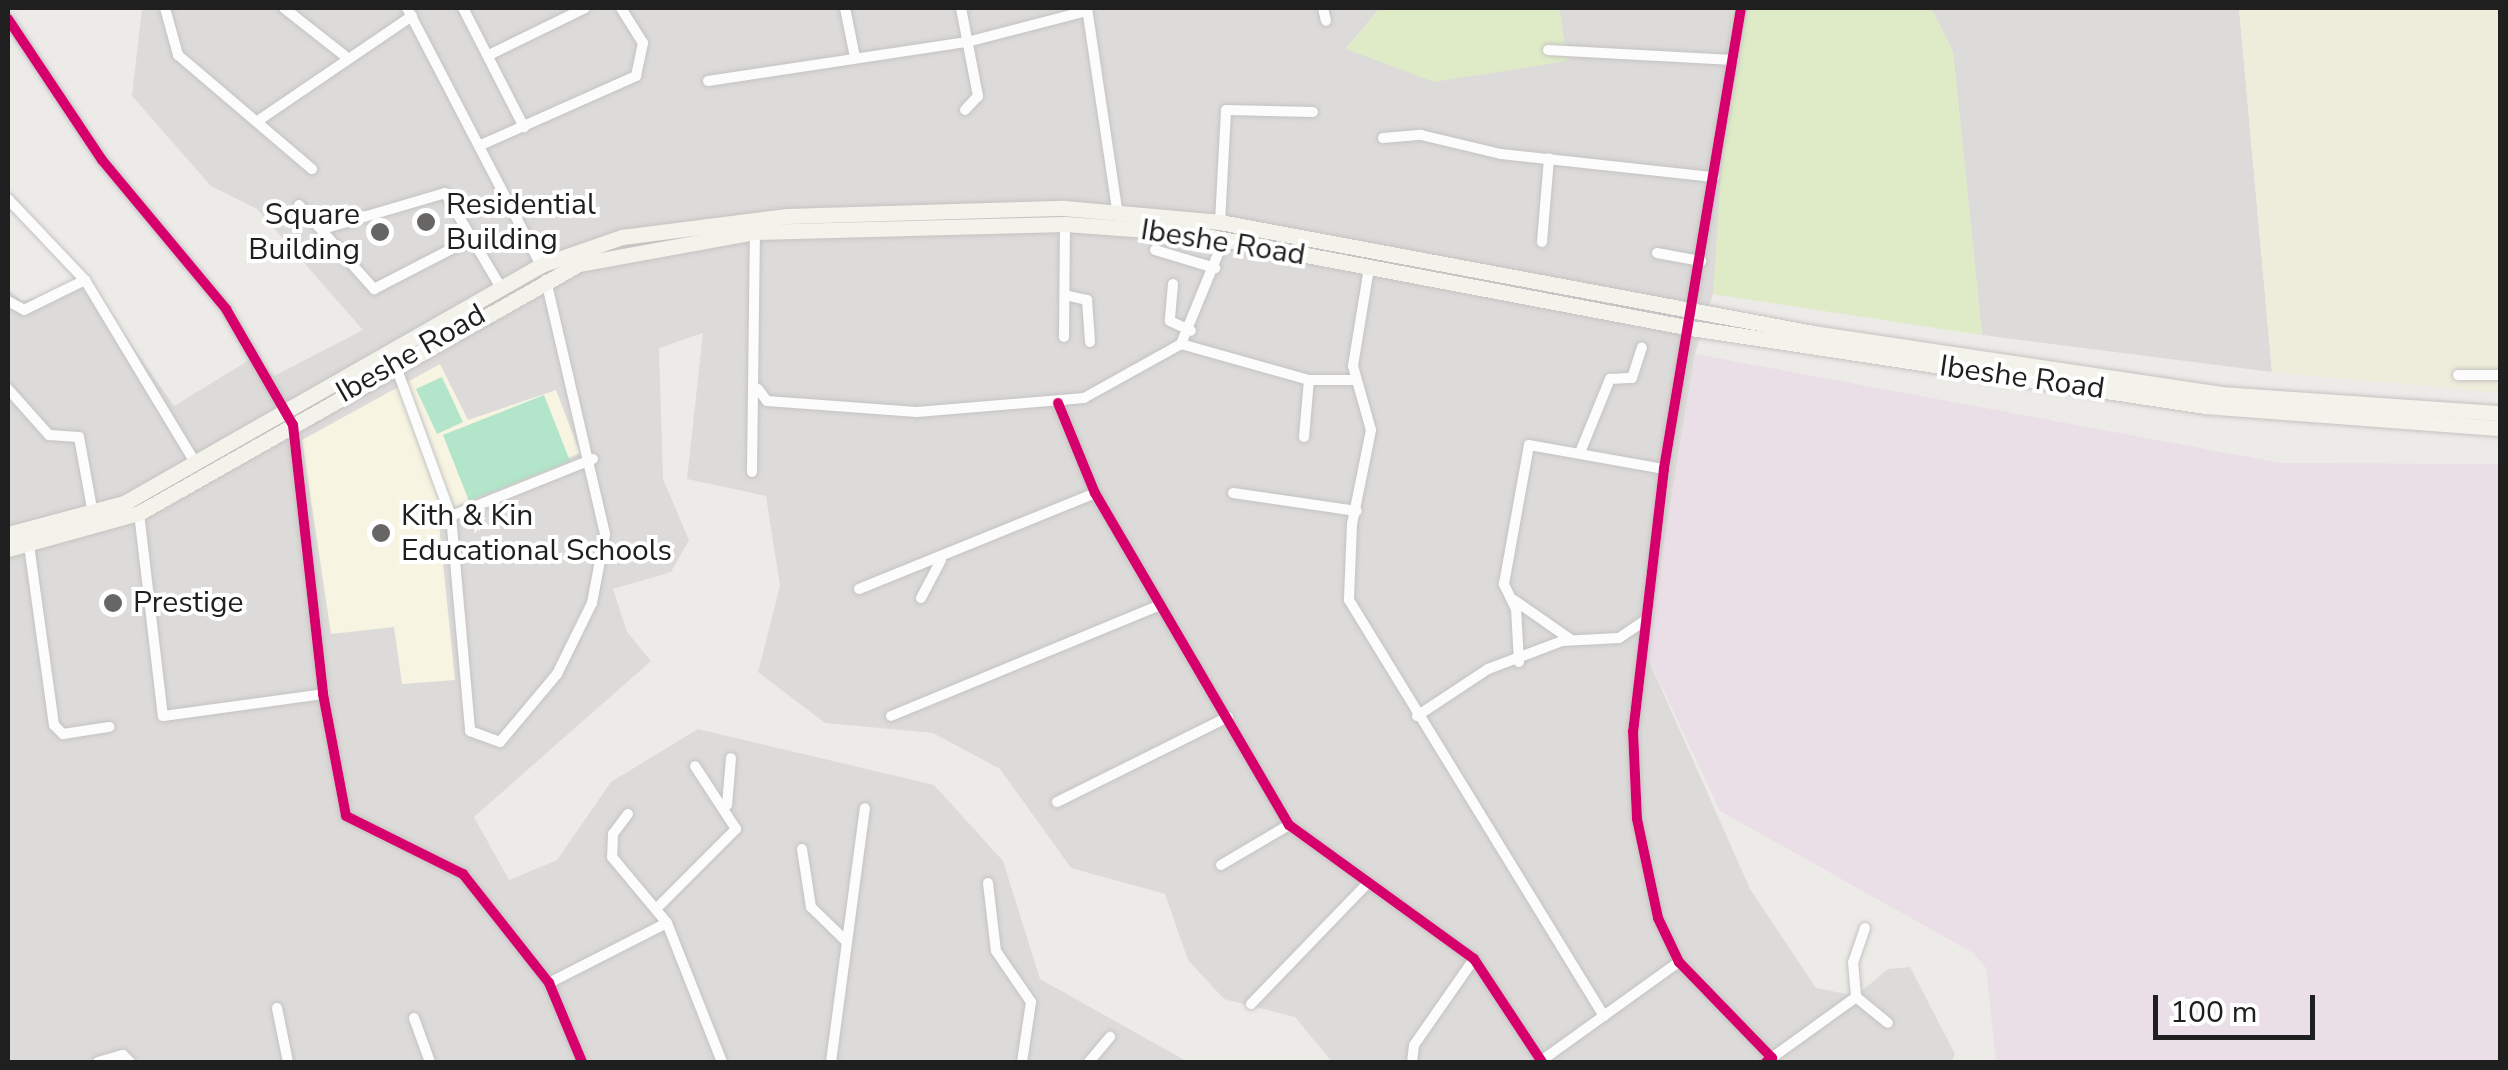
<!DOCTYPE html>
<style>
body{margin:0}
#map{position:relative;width:2508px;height:1070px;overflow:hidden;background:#edebe8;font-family:"Nunito Sans",sans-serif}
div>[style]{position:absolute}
.residential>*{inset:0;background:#dcdbd9}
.industrial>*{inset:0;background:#ebdfe7}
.education>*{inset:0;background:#f7f4e2}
.farmland>*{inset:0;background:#eeeddb}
.grass>*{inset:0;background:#deebc6}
.pitch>*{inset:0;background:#b2e5ca}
.roads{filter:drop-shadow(0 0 2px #c4c3c2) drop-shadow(0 0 2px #c4c3c2)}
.street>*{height:10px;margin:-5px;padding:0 5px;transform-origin:5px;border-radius:5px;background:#fcfcfc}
.secondary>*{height:15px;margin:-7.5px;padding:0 7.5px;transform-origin:7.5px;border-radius:7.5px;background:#f4f3eb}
.cycleway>*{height:10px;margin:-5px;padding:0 5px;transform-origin:5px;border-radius:5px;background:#d6006c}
.dots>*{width:28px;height:28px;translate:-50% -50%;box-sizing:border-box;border:5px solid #fff;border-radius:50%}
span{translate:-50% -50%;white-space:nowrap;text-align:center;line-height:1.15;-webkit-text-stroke:8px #fff;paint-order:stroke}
.poi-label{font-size:30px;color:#1f1f1f}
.left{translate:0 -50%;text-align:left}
.right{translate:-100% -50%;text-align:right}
.street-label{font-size:30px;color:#1f1f1f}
.frame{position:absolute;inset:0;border:10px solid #1f1f1f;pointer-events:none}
.scale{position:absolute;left:2153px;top:995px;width:162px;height:45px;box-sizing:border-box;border:5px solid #1f1f1f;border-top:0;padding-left:12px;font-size:30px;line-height:35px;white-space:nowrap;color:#1f1f1f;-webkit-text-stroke:8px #fff;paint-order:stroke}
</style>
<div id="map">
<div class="residential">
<div style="clip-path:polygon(142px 8px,1380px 8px,1346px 48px,1567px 61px,1559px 8px,1732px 8px,1717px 280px,1695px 354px,1646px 654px,1750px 889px,1816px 988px,1856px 996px,1888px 969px,1910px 967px,1955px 1054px,1951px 1062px,1332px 1062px,1295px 1017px,1224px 999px,1188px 960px,1165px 894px,1071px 868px,1000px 769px,933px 733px,825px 723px,758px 672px,780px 586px,766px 496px,687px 479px,703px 333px,659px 348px,663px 479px,689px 540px,671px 572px,613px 589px,627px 632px,651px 661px,474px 817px,509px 880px,557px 860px,611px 782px,698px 729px,934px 785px,1003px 861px,1040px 979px,1188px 1062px,8px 1062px,8px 289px,22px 301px,89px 284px,174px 406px,251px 359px,274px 376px,363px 330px,257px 209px,211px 186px,132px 96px)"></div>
<div style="clip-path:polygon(1931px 8px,2239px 8px,2272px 372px,1982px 335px,1953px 52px)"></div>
</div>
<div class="industrial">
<div style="clip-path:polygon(1695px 354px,2281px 463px,2500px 464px,2500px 1062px,1996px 1062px,1986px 968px,1973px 953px,1720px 811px,1646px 653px)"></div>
</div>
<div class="education">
<div style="clip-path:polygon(440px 364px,468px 420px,556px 390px,580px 453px,438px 515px,455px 680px,402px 684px,394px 627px,331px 634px,302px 440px)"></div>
</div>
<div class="farmland">
<div style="clip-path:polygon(2239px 8px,2500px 8px,2500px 393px,2272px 372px)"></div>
</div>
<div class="grass">
<div style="clip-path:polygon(1380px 8px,1559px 8px,1567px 61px,1434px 82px,1346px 49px)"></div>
<div style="clip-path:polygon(1732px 8px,1931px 8px,1953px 52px,1982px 335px,1713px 294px)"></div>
</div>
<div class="pitch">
<div style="clip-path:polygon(442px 377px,463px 422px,437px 434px,416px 389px)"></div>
<div style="clip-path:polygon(544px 395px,570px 461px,469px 501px,443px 435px)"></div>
</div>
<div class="roads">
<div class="street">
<div style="left:165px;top:8px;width:49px;rotate:74.5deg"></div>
<div style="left:178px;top:55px;width:176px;rotate:40.4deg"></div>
<div style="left:284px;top:8px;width:78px;rotate:38.2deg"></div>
<div style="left:407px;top:8px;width:290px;rotate:62.5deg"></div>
<div style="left:463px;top:8px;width:134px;rotate:62.9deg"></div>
<div style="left:845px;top:8px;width:50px;rotate:78.5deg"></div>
<div style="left:961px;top:8px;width:90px;rotate:79.1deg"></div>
<div style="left:978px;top:96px;width:19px;rotate:133deg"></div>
<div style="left:1087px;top:8px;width:210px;rotate:81.5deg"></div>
<div style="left:1323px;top:8px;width:13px;rotate:77deg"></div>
<div style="left:1741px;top:8px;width:467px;rotate:99.5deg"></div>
<div style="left:1664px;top:469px;width:264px;rotate:96.7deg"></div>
<div style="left:1633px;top:731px;width:88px;rotate:87.4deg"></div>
<div style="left:1637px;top:819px;width:101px;rotate:78deg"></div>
<div style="left:1658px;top:918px;width:49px;rotate:64.5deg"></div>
<div style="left:1679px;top:962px;width:134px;rotate:45.9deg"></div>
<div style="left:8px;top:19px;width:169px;rotate:56.3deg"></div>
<div style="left:102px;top:160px;width:194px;rotate:50.2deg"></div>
<div style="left:226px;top:309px;width:134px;rotate:60deg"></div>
<div style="left:293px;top:425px;width:271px;rotate:83.6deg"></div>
<div style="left:323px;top:694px;width:124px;rotate:79.3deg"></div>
<div style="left:346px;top:816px;width:131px;rotate:26.4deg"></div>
<div style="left:463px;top:874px;width:139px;rotate:51.7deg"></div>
<div style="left:549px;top:983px;width:86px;rotate:67.3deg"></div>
<div style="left:1548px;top:50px;width:185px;rotate:3.1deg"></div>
<div style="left:489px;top:55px;width:107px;rotate:-26.1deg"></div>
<div style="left:708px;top:81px;width:262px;rotate:-8.6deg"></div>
<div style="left:967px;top:42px;width:124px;rotate:-14.5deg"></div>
<div style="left:259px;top:120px;width:185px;rotate:-34.2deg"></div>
<div style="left:1383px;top:138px;width:38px;rotate:-5deg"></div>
<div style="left:1421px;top:135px;width:82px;rotate:13.4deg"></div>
<div style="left:1501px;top:154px;width:214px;rotate:6.2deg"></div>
<div style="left:481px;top:145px;width:170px;rotate:-24deg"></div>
<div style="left:636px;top:76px;width:34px;rotate:-78deg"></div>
<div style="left:643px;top:43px;width:41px;rotate:-122.2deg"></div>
<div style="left:8px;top:199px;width:112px;rotate:46.5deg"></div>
<div style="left:85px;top:280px;width:213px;rotate:58.9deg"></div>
<div style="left:299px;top:205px;width:113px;rotate:48.2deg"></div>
<div style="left:374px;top:289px;width:109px;rotate:-27.3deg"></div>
<div style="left:1220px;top:222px;width:112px;rotate:-86.9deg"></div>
<div style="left:1226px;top:110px;width:87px;rotate:1.3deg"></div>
<div style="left:323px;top:229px;width:127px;rotate:-16.4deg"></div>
<div style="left:445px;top:193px;width:108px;rotate:59.4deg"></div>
<div style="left:1542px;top:242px;width:84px;rotate:-85.2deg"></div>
<div style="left:1155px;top:250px;width:63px;rotate:16.7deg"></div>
<div style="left:1657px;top:253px;width:45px;rotate:10.3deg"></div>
<div style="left:1369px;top:268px;width:99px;rotate:99.3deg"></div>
<div style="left:1353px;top:366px;width:66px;rotate:74.3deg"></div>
<div style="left:1371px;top:430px;width:96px;rotate:101.4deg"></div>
<div style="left:1352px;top:524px;width:76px;rotate:92.3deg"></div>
<div style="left:1349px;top:600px;width:488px;rotate:58.5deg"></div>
<div style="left:1173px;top:284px;width:37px;rotate:95deg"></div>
<div style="left:1170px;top:321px;width:23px;rotate:25deg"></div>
<div style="left:1065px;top:295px;width:23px;rotate:13deg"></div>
<div style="left:1087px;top:300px;width:42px;rotate:85.9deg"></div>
<div style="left:8px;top:301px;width:18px;rotate:29deg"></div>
<div style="left:24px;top:310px;width:68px;rotate:-26.2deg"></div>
<div style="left:1064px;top:337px;width:113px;rotate:-89.5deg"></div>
<div style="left:1181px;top:344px;width:133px;rotate:15.7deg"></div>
<div style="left:1309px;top:380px;width:44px"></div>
<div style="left:395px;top:364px;width:162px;rotate:69.8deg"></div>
<div style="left:451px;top:516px;width:216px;rotate:84.9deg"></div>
<div style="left:470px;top:731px;width:32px;rotate:20deg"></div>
<div style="left:500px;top:742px;width:89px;rotate:-50deg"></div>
<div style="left:557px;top:674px;width:79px;rotate:-63.8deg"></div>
<div style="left:592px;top:603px;width:70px;rotate:-79.3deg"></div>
<div style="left:605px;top:534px;width:261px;rotate:-103.1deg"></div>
<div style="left:2458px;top:375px;width:42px"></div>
<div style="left:8px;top:389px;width:62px;rotate:48.3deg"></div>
<div style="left:49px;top:435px;width:30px;rotate:4deg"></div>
<div style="left:79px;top:437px;width:78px;rotate:79.7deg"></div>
<div style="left:758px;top:389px;width:15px;rotate:53deg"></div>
<div style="left:767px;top:401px;width:150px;rotate:4.2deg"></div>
<div style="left:917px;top:412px;width:168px;rotate:-4.8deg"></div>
<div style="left:1084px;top:398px;width:111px;rotate:-29.1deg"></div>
<div style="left:1181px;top:344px;width:113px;rotate:-67.7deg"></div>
<div style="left:1058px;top:403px;width:97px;rotate:67.7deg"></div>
<div style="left:1095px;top:493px;width:385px;rotate:59.7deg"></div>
<div style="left:1289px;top:825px;width:228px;rotate:35.9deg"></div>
<div style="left:1474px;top:959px;width:123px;rotate:56.6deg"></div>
<div style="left:1304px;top:437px;width:57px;rotate:-85deg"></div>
<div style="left:1581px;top:450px;width:77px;rotate:-67.8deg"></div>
<div style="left:1610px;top:379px;width:22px;rotate:-3deg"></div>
<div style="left:1632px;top:378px;width:32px;rotate:-72deg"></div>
<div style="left:752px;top:472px;width:240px;rotate:-89.3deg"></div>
<div style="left:1233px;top:493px;width:125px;rotate:8.3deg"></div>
<div style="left:139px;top:513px;width:204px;rotate:83.3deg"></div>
<div style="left:163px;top:716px;width:162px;rotate:-7.8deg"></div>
<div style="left:451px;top:516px;width:153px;rotate:-21.9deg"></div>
<div style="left:29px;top:545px;width:182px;rotate:82.1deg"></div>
<div style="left:54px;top:725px;width:13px;rotate:45deg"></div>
<div style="left:63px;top:734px;width:47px;rotate:-8.7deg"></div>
<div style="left:859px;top:589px;width:255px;rotate:-22.1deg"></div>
<div style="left:921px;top:598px;width:43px;rotate:-62.2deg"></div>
<div style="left:1514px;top:600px;width:68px;rotate:34.9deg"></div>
<div style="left:1519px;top:662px;width:53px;rotate:-93.2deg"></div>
<div style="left:1516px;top:609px;width:28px;rotate:-116deg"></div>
<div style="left:1504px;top:584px;width:141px;rotate:-79.8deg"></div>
<div style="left:1529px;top:445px;width:137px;rotate:10.1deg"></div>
<div style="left:891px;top:716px;width:291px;rotate:-22.4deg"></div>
<div style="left:1417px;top:716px;width:85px;rotate:-33.5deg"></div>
<div style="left:1488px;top:669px;width:79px;rotate:-20.7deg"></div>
<div style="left:1562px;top:641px;width:57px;rotate:-3deg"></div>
<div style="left:1619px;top:638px;width:30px;rotate:-34deg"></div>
<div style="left:1057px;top:802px;width:191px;rotate:-26.4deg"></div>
<div style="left:727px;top:805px;width:47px;rotate:-85.1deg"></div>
<div style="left:628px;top:814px;width:25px;rotate:127deg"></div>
<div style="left:613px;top:834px;width:23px;rotate:92deg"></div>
<div style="left:612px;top:857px;width:86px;rotate:50.2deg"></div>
<div style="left:667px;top:923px;width:149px;rotate:68.4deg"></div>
<div style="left:802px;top:849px;width:59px;rotate:81.2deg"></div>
<div style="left:811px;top:907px;width:50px;rotate:44.2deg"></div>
<div style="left:1221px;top:865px;width:79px;rotate:-30.5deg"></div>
<div style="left:988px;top:883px;width:68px;rotate:83.3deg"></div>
<div style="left:996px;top:951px;width:62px;rotate:55.5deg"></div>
<div style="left:1031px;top:1002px;width:61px;rotate:98.5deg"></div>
<div style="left:657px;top:908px;width:112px;rotate:-45deg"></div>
<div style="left:736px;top:829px;width:75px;rotate:-123.1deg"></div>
<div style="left:1865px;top:928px;width:36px;rotate:109deg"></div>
<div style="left:1853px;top:962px;width:35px;rotate:85deg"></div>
<div style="left:1856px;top:997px;width:41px;rotate:39.1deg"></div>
<div style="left:549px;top:983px;width:132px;rotate:-27deg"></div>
<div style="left:1251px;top:1004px;width:168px;rotate:-46deg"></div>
<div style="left:277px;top:1008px;width:55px;rotate:78.5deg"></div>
<div style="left:414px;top:1018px;width:47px;rotate:70deg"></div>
<div style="left:1541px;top:1061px;width:170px;rotate:-35.7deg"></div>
<div style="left:98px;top:1062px;width:26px;rotate:-16deg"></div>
<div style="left:123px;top:1055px;width:10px;rotate:45deg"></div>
<div style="left:831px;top:1062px;width:256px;rotate:-82.4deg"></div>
<div style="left:1089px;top:1062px;width:33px;rotate:-50deg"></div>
<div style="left:1412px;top:1062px;width:17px;rotate:-83deg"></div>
<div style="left:1414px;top:1045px;width:105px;rotate:-55.1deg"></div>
<div style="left:1766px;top:1062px;width:111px;rotate:-35.8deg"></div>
</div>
<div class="secondary">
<div style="left:8px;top:534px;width:120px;rotate:-15deg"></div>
<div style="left:124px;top:503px;width:480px;rotate:-29.7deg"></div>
<div style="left:541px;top:265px;width:86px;rotate:-19.1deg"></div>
<div style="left:622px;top:237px;width:166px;rotate:-7.3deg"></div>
<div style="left:787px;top:216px;width:277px;rotate:-1.7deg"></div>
<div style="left:1064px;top:208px;width:157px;rotate:5.1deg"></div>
<div style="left:1220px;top:222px;width:603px;rotate:10.6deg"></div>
<div style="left:1813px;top:333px;width:412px;rotate:8.5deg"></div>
<div style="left:2220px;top:394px;width:281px;rotate:3.9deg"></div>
<div style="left:8px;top:549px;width:136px;rotate:-15.4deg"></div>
<div style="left:139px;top:513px;width:506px;rotate:-29.51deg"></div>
<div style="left:579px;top:264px;width:179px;rotate:-10.3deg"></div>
<div style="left:755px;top:232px;width:310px;rotate:-1.5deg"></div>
<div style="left:1065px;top:224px;width:125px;rotate:4.1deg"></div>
<div style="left:1190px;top:233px;width:510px;rotate:10.74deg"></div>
<div style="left:1691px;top:328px;width:520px;rotate:8.63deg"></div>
<div style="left:2205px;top:406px;width:296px;rotate:4.3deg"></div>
</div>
</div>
<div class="cycleway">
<div style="left:1741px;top:8px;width:467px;rotate:99.5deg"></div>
<div style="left:1664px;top:469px;width:264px;rotate:96.7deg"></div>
<div style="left:1633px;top:731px;width:88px;rotate:87.4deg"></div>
<div style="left:1637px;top:819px;width:101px;rotate:78deg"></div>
<div style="left:1658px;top:918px;width:49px;rotate:64.5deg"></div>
<div style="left:1679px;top:962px;width:134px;rotate:45.9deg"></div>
<div style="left:1772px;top:1058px;width:7px;rotate:146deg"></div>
<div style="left:8px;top:19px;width:169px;rotate:56.3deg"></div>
<div style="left:102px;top:160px;width:194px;rotate:50.2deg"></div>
<div style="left:226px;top:309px;width:134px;rotate:60deg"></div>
<div style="left:293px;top:425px;width:271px;rotate:83.6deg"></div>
<div style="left:323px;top:694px;width:124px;rotate:79.3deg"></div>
<div style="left:346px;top:816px;width:131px;rotate:26.4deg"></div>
<div style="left:463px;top:874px;width:139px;rotate:51.7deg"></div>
<div style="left:549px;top:983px;width:86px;rotate:67.3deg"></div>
<div style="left:1058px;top:403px;width:97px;rotate:67.7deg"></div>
<div style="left:1095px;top:493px;width:385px;rotate:59.7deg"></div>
<div style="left:1289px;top:825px;width:228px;rotate:35.9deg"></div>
<div style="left:1474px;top:959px;width:123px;rotate:56.6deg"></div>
</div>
<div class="dots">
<div style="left:426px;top:222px;background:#676665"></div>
<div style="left:380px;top:232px;background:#676665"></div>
<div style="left:381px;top:533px;background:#676665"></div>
<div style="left:113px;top:603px;background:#676665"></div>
</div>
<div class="poi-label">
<span class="left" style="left:446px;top:222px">Residential<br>Building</span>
<span class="right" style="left:360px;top:232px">Square<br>Building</span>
<span class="left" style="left:401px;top:533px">Kith &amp; Kin<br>Educational Schools</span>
<span class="left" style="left:133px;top:603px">Prestige</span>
</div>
<div class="street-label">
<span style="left:1223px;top:243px;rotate:9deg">Ibeshe Road</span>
<span style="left:411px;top:354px;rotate:-30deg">Ibeshe Road</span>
<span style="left:2022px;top:378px;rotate:8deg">Ibeshe Road</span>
</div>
<div class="frame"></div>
<div class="scale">100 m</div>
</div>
